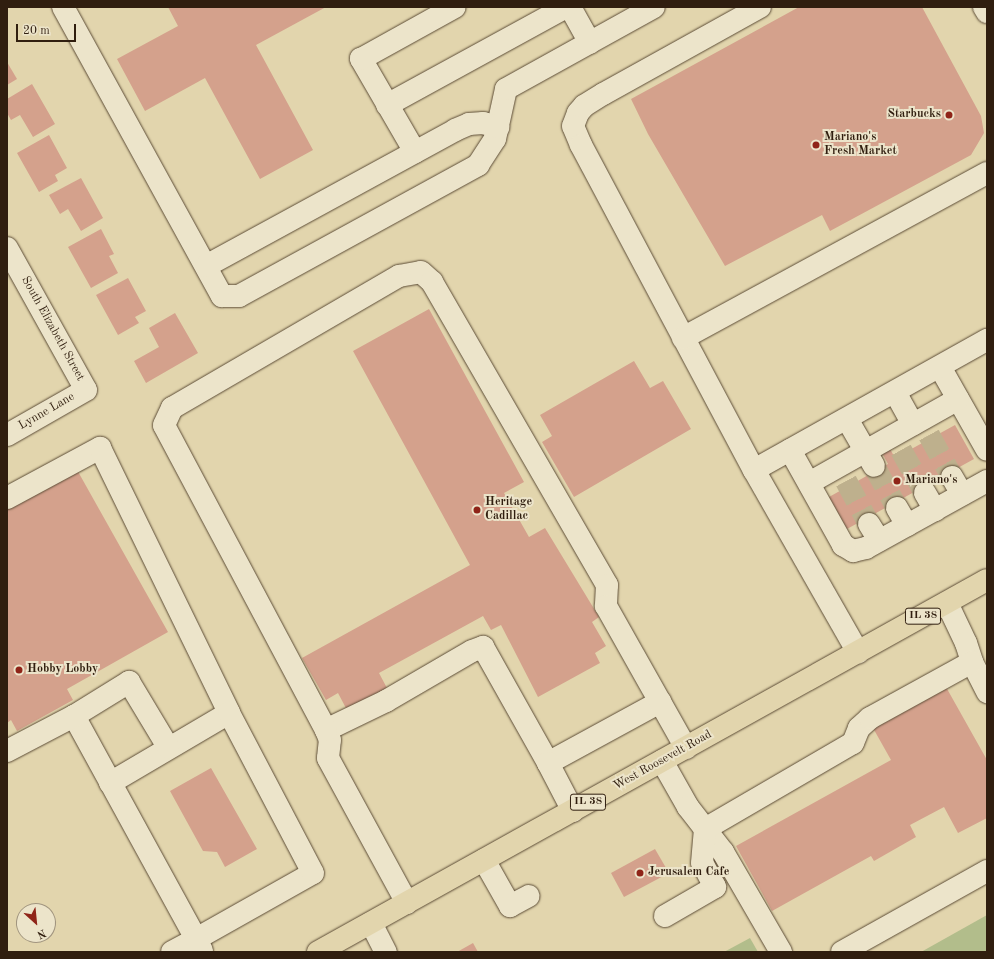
<!DOCTYPE html>
<style>
body{margin:0}
#map{position:relative;width:994px;height:959px;overflow:hidden;background:#e2d5ad;font-family:"Old Standard TT",serif}
div>[style]{position:absolute}
.green>*{inset:0;background:#b2bd8b}
.building>*{inset:0;background:#d4a18c}
.minor-tunnel>*{height:22px;margin-top:-11px;transform-origin:0;background:repeating-linear-gradient(90deg,#beb08d 0 22px,transparent 0 33px)}
.roads{filter:drop-shadow(0 0 1px #5c4c36) drop-shadow(0 0 1px #5c4c36)}
.minor>*{height:22px;margin:-11px;padding:0 11px;transform-origin:11px;border-radius:11px;background:#ece4ca}
.major>*{height:22px;margin:-11px;padding:0 11px;transform-origin:11px;border-radius:11px;background:#e2d5ad}
.dots>*{width:11px;height:11px;translate:-50% -50%;box-sizing:border-box;border:2px solid #ece4ca;border-radius:50%}
span{translate:-50% -50%;white-space:nowrap;text-align:center;line-height:1.15;-webkit-text-stroke:4px #ece4ca;paint-order:stroke}
.shield-label span{padding:1px 3px;background:#ece4ca;border:1px solid;border-radius:3px;-webkit-text-stroke-width:0}
.shield-label{font-size:11px;color:#301e0f;font-weight:700}
.poi-label{font-size:12px;color:#301e0f;font-weight:700}
.right{translate:-100% -50%;text-align:right}
.left{translate:0 -50%;text-align:left}
.street-label{font-size:12px;color:#301e0f}
.frame{position:absolute;inset:0;border:8px solid #301e0f;pointer-events:none}
.north{position:absolute;left:16px;top:903px;width:40px;height:40px;box-sizing:border-box;background:#ece4ca;border:1px solid #a1957f;border-radius:50%;rotate:153deg;font-size:11px;font-weight:700;line-height:16px;text-align:center;color:#301e0f}
.north::after{content:'';display:block;margin:auto;width:14px;height:18px;background:#8f2418;clip-path:polygon(50% 0,100% 100%,50% 72%,0 100%)}
.scale{position:absolute;left:16px;top:24px;width:60px;height:18px;box-sizing:border-box;border:2px solid #301e0f;border-top:0;padding-left:5px;font-size:12px;line-height:14px;white-space:nowrap;color:#301e0f;-webkit-text-stroke:3px #ece4ca;paint-order:stroke}
</style>
<div id="map">
<div class="green">
<div style="clip-path:polygon(987px 915px,987px 952px,921px 952px)"></div>
<div style="clip-path:polygon(750px 938px,758px 952px,724px 952px)"></div>
</div>
<div class="building">
<div style="clip-path:polygon(168px 7px,326px 7px,256px 45px,313px 150px,260px 179px,205px 78px,145px 111px,117px 59px,178px 26px)"></div>
<div style="clip-path:polygon(799px 7px,922px 7px,981px 116px,984px 133px,971px 155px,830px 231px,822px 215px,725px 266px,648px 134px,631px 99px)"></div>
<div style="clip-path:polygon(7px 62px,17px 79px,7px 85px)"></div>
<div style="clip-path:polygon(32px 84px,55px 124px,33px 137px,20px 115px,11px 120px,7px 113px,7px 99px)"></div>
<div style="clip-path:polygon(49px 135px,67px 168px,55px 175px,58px 181px,39px 192px,17px 153px)"></div>
<div style="clip-path:polygon(81px 178px,103px 218px,81px 231px,68px 209px,60px 214px,49px 195px)"></div>
<div style="clip-path:polygon(101px 229px,114px 254px,109px 256px,118px 273px,91px 288px,68px 247px)"></div>
<div style="clip-path:polygon(128px 278px,146px 311px,135px 317px,139px 323px,118px 335px,96px 295px)"></div>
<div style="clip-path:polygon(429px 309px,524px 482px,504px 493px,529px 537px,545px 528px,599px 617px,592px 622px,606px 646px,595px 653px,600px 663px,538px 697px,501px 625px,491px 630px,483px 616px,379px 673px,388px 690px,348px 712px,338px 693px,326px 700px,302px 658px,470px 565px,353px 351px)"></div>
<div style="clip-path:polygon(175px 313px,198px 353px,146px 383px,134px 361px,159px 347px,149px 328px)"></div>
<div style="clip-path:polygon(634px 361px,650px 388px,663px 381px,691px 429px,574px 497px,542px 442px,552px 436px,540px 415px)"></div>
<div style="clip-path:polygon(955px 425px,974px 459px,847px 529px,829px 497px,888px 464px,881px 451px,889px 447px,895px 458px)"></div>
<div style="clip-path:polygon(76px 468px,168px 632px,67px 689px,73px 700px,17px 731px,11px 720px,7px 723px,7px 507px)"></div>
<div style="clip-path:polygon(946px 687px,987px 760px,987px 818px,958px 833px,944px 807px,910px 825px,916px 837px,874px 861px,871px 856px,772px 911px,736px 846px,891px 760px,873px 728px)"></div>
<div style="clip-path:polygon(211px 768px,257px 849px,225px 867px,217px 852px,203px 851px,170px 791px)"></div>
<div style="clip-path:polygon(655px 849px,669px 873px,624px 897px,611px 873px)"></div>
<div style="clip-path:polygon(473px 943px,478px 952px,457px 952px)"></div>
</div>
<div class="minor-tunnel">
<div style="left:929px;top:435px;width:48px;rotate:61.3deg"></div>
<div style="left:901px;top:450px;width:49px;rotate:60.8deg"></div>
<div style="left:874px;top:466px;width:48px;rotate:61.3deg"></div>
<div style="left:846px;top:481px;width:49px;rotate:61.9deg"></div>
</div>
<div class="roads">
<div class="minor">
<div style="left:63px;top:7px;width:330px;rotate:61.2deg"></div>
<div style="left:222px;top:296px;width:17px"></div>
<div style="left:239px;top:296px;width:273px;rotate:-28.7deg"></div>
<div style="left:478px;top:165px;width:31px;rotate:-57deg"></div>
<div style="left:495px;top:139px;width:51px;rotate:-77.6deg"></div>
<div style="left:506px;top:89px;width:169px;rotate:-29deg"></div>
<div style="left:570px;top:7px;width:41px;rotate:60.9deg"></div>
<div style="left:760px;top:7px;width:179px;rotate:151deg"></div>
<div style="left:603px;top:94px;width:22px;rotate:148deg"></div>
<div style="left:584px;top:106px;width:9px;rotate:131deg"></div>
<div style="left:578px;top:113px;width:14px;rotate:111deg"></div>
<div style="left:573px;top:126px;width:21px;rotate:67deg"></div>
<div style="left:581px;top:145px;width:368px;rotate:62deg"></div>
<div style="left:754px;top:470px;width:210px;rotate:60.3deg"></div>
<div style="left:984px;top:7px;width:6px;rotate:59deg"></div>
<div style="left:387px;top:105px;width:204px;rotate:-28.7deg"></div>
<div style="left:415px;top:152px;width:108px;rotate:-120.1deg"></div>
<div style="left:361px;top:59px;width:107px;rotate:-29deg"></div>
<div style="left:7px;top:248px;width:162px;rotate:60.9deg"></div>
<div style="left:86px;top:390px;width:91px;rotate:150.3deg"></div>
<div style="left:206px;top:266px;width:284px;rotate:-28.6deg"></div>
<div style="left:455px;top:130px;width:15px;rotate:-23deg"></div>
<div style="left:469px;top:124px;width:14px;rotate:-4deg"></div>
<div style="left:483px;top:123px;width:16px;rotate:15deg"></div>
<div style="left:683px;top:338px;width:346px;rotate:-28.5deg"></div>
<div style="left:940px;top:367px;width:95px;rotate:60.5deg"></div>
<div style="left:895px;top:392px;width:37px;rotate:61deg"></div>
<div style="left:847px;top:419px;width:54px;rotate:60.1deg"></div>
<div style="left:790px;top:450px;width:109px;rotate:60.8deg"></div>
<div style="left:843px;top:545px;width:12px;rotate:31deg"></div>
<div style="left:853px;top:551px;width:13px;rotate:-13deg"></div>
<div style="left:866px;top:548px;width:138px;rotate:-29deg"></div>
<div style="left:754px;top:470px;width:267px;rotate:-29.2deg"></div>
<div style="left:952px;top:477px;width:20px;rotate:60deg"></div>
<div style="left:809px;top:483px;width:171px;rotate:-29.4deg"></div>
<div style="left:925px;top:493px;width:20px;rotate:60deg"></div>
<div style="left:7px;top:498px;width:106px;rotate:-28.3deg"></div>
<div style="left:100px;top:448px;width:295px;rotate:64deg"></div>
<div style="left:229px;top:713px;width:138px;rotate:149.5deg"></div>
<div style="left:897px;top:508px;width:20px;rotate:60deg"></div>
<div style="left:869px;top:524px;width:19px;rotate:58deg"></div>
<div style="left:947px;top:603px;width:44px;rotate:64.6deg"></div>
<div style="left:966px;top:643px;width:20px;rotate:72deg"></div>
<div style="left:972px;top:662px;width:34px;rotate:63deg"></div>
<div style="left:74px;top:716px;width:254px;rotate:61.3deg"></div>
<div style="left:196px;top:939px;width:134px;rotate:-29.4deg"></div>
<div style="left:313px;top:873px;width:181px;rotate:-117.7deg"></div>
<div style="left:326px;top:730px;width:67px;rotate:-25.8deg"></div>
<div style="left:386px;top:701px;width:99px;rotate:-30.2deg"></div>
<div style="left:472px;top:651px;width:12px;rotate:-20deg"></div>
<div style="left:483px;top:647px;width:133px;rotate:60.7deg"></div>
<div style="left:548px;top:763px;width:128px;rotate:-28.6deg"></div>
<div style="left:7px;top:751px;width:76px;rotate:-27.6deg"></div>
<div style="left:74px;top:716px;width:65px;rotate:-31.7deg"></div>
<div style="left:129px;top:682px;width:76px;rotate:59deg"></div>
<div style="left:662px;top:761px;width:53px;rotate:60.5deg"></div>
<div style="left:688px;top:807px;width:57px;rotate:52.1deg"></div>
<div style="left:723px;top:852px;width:116px;rotate:59.9deg"></div>
<div style="left:548px;top:763px;width:54px;rotate:62.5deg"></div>
<div style="left:484px;top:860px;width:53px;rotate:60.5deg"></div>
<div style="left:510px;top:906px;width:21px;rotate:-28deg"></div>
<div style="left:407px;top:903px;width:165px;rotate:-118.6deg"></div>
<div style="left:328px;top:758px;width:18px;rotate:-84deg"></div>
<div style="left:330px;top:740px;width:11px;rotate:-112deg"></div>
<div style="left:326px;top:730px;width:345px;rotate:-118deg"></div>
<div style="left:164px;top:425px;width:19px;rotate:-65deg"></div>
<div style="left:172px;top:408px;width:263px;rotate:-30.2deg"></div>
<div style="left:399px;top:276px;width:22px;rotate:-10deg"></div>
<div style="left:421px;top:272px;width:15px;rotate:42deg"></div>
<div style="left:432px;top:282px;width:350px;rotate:60deg"></div>
<div style="left:607px;top:585px;width:21px;rotate:93deg"></div>
<div style="left:606px;top:606px;width:163px;rotate:60.6deg"></div>
<div style="left:665px;top:916px;width:58px;rotate:-30.1deg"></div>
<div style="left:715px;top:887px;width:27px;rotate:-118deg"></div>
<div style="left:702px;top:863px;width:34px;rotate:-85deg"></div>
<div style="left:705px;top:829px;width:171px;rotate:-30.2deg"></div>
<div style="left:853px;top:743px;width:16px;rotate:-68deg"></div>
<div style="left:859px;top:728px;width:15px;rotate:-42deg"></div>
<div style="left:870px;top:718px;width:116px;rotate:-28.8deg"></div>
<div style="left:371px;top:923px;width:33px;rotate:63deg"></div>
<div style="left:172px;top:952px;width:27px;rotate:-28deg"></div>
<div style="left:196px;top:939px;width:13px;rotate:63deg"></div>
<div style="left:842px;top:952px;width:166px;rotate:-29.2deg"></div>
</div>
<div class="major">
<div style="left:318px;top:952px;width:765px;rotate:-29.08deg"></div>
</div>
</div>
<div class="dots">
<div style="left:949px;top:115px;background:#8f2418"></div>
<div style="left:816px;top:145px;background:#8f2418"></div>
<div style="left:897px;top:481px;background:#8f2418"></div>
<div style="left:477px;top:510px;background:#8f2418"></div>
<div style="left:19px;top:670px;background:#8f2418"></div>
<div style="left:640px;top:873px;background:#8f2418"></div>
</div>
<div class="shield-label">
<span style="left:923px;top:616px">IL 38</span>
<span style="left:588px;top:802px">IL 38</span>
</div>
<div class="poi-label">
<span class="right" style="left:941px;top:115px">Starbucks</span>
<span class="left" style="left:824px;top:145px">Mariano's<br>Fresh Market</span>
<span class="left" style="left:905px;top:481px">Mariano's</span>
<span class="left" style="left:485px;top:510px">Heritage<br>Cadillac</span>
<span class="left" style="left:27px;top:670px">Hobby Lobby</span>
<span class="left" style="left:648px;top:873px">Jerusalem Cafe</span>
</div>
<div class="street-label">
<span style="left:52px;top:329px;rotate:61deg">South Elizabeth Street</span>
<span style="left:47px;top:412px;rotate:-30deg">Lynne Lane</span>
<span style="left:663px;top:761px;rotate:-29deg">West Roosevelt Road</span>
</div>
<div class="frame"></div>
<div class="north">N</div>
<div class="scale">20 m</div>
</div>
